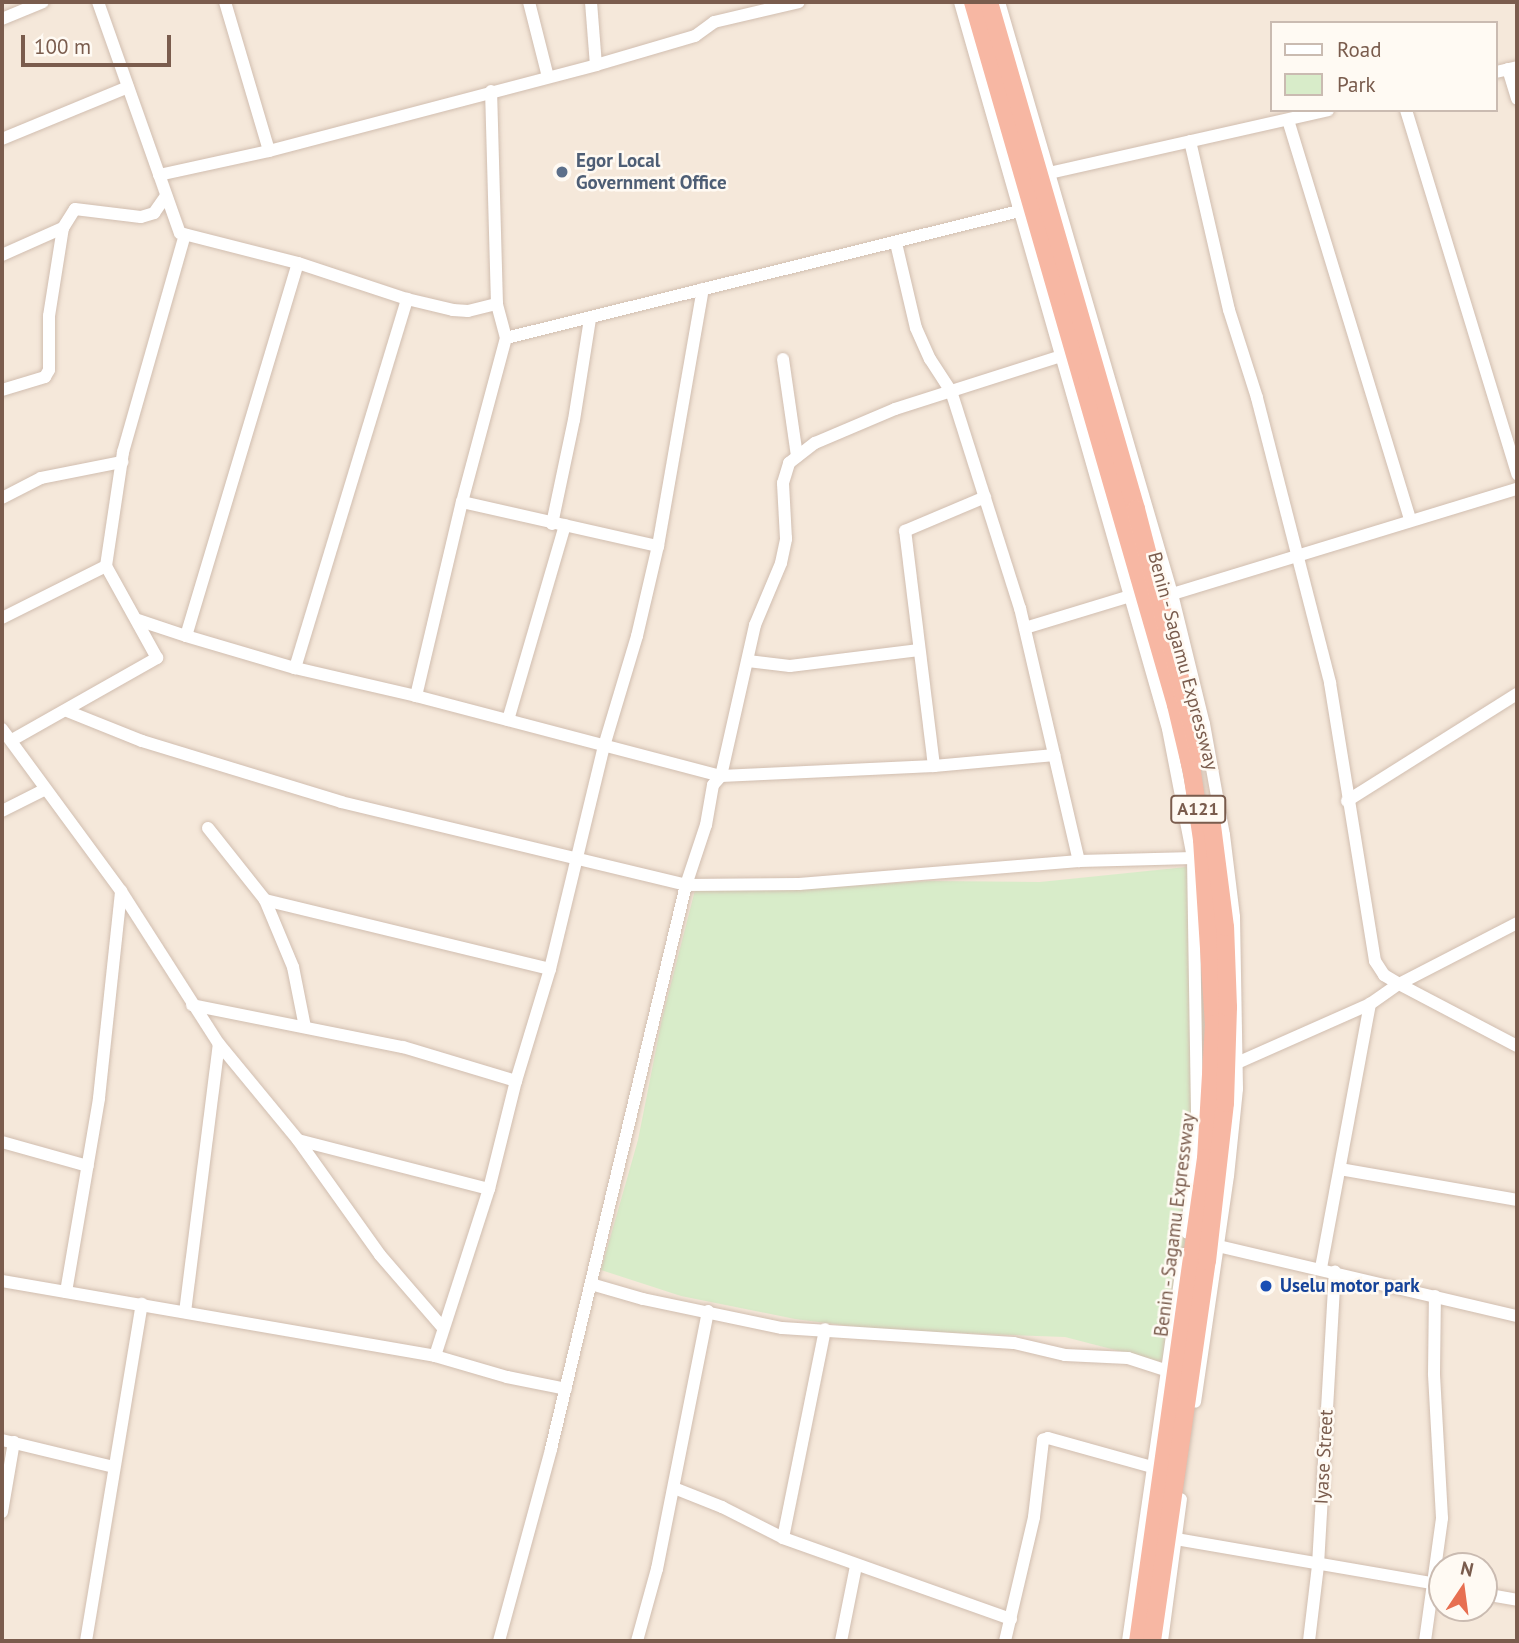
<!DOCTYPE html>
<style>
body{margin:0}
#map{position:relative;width:1519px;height:1643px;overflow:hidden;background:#fdf6ec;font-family:"PT Sans",sans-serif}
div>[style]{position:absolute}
.residential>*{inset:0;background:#f5e8da}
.green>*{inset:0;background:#d8ecc9}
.roads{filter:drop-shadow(0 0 2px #d1beb0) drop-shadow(0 0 2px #d1beb0)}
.minor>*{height:12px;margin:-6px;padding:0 6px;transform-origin:6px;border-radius:6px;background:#fff}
.highway>*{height:18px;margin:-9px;padding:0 9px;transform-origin:9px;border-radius:9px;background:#f7b7a3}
.dots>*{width:19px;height:19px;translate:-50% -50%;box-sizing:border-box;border:4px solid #fffaf3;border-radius:50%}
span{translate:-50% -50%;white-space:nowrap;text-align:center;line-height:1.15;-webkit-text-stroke:5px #fffaf3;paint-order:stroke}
.shield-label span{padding:2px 5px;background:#fffaf3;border:2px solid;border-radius:5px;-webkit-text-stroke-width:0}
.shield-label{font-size:18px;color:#7a5c4d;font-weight:700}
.service-label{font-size:19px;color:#4e5e75;font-weight:700}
.left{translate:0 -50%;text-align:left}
.street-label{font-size:19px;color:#7a5c4d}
.transit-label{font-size:19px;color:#164399;font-weight:700}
.frame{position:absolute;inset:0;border:4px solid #7a5c4d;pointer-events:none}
.legend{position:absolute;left:1270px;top:21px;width:228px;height:91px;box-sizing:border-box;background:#fffaf3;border:2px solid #cabbb1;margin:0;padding:9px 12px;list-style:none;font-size:21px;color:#7a5c4d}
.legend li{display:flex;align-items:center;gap:14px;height:35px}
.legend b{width:35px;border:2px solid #cabbb1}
.north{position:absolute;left:1428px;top:1552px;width:70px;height:70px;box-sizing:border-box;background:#fffaf3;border:2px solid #cabbb1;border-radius:50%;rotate:13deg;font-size:19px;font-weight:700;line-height:28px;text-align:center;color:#7a5c4d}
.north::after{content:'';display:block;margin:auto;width:24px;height:32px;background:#e76f51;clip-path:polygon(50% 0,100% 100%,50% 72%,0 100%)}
.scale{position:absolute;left:21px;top:35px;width:150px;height:32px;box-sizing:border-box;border:4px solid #7a5c4d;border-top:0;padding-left:9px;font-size:21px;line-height:24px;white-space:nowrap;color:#7a5c4d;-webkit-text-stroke:5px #fffaf3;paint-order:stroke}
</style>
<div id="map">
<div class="residential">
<div style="clip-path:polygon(evenodd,2px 2px,1517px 2px,1517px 1641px,2px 1641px,2px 2px,1272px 23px,1496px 23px,1496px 110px,1272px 110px,1272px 23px,2px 2px,1442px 1566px,1484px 1566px,1484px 1608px,1442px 1608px,1442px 1566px)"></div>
</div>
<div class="green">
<div style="clip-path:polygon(1196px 866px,1205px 1017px,1202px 1102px,1173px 1365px,1065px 1337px,881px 1330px,795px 1319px,681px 1296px,601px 1270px,638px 1140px,662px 1019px,695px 890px,818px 888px,928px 881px,1040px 882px)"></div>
</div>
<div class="roads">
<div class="minor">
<div style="left:98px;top:2px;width:245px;rotate:70.5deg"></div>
<div style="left:180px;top:233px;width:122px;rotate:14.3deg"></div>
<div style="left:298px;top:263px;width:115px;rotate:18.3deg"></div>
<div style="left:407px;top:299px;width:47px;rotate:13.4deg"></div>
<div style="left:453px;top:310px;width:15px;rotate:4deg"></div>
<div style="left:468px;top:311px;width:30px;rotate:-14deg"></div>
<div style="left:225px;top:2px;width:155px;rotate:73.5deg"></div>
<div style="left:529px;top:2px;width:77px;rotate:75.8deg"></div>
<div style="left:591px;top:2px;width:63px;rotate:85.5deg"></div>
<div style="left:960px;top:2px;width:756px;rotate:74.03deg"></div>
<div style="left:1168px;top:729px;width:131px;rotate:79deg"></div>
<div style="left:1193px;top:858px;width:263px;rotate:89.1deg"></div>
<div style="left:1197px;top:1121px;width:112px;rotate:95.1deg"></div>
<div style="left:999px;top:2px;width:617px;rotate:73.71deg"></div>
<div style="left:1172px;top:594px;width:134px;rotate:76.2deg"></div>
<div style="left:1204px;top:724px;width:113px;rotate:79.8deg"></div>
<div style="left:1224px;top:835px;width:83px;rotate:83deg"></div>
<div style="left:1234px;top:917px;width:172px;rotate:89deg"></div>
<div style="left:1237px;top:1089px;width:87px;rotate:95.9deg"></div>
<div style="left:1228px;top:1176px;width:228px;rotate:98.3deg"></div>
<div style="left:2px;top:19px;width:44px;rotate:-22.5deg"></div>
<div style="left:1508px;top:69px;width:31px;rotate:73deg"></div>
<div style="left:1496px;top:72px;width:22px;rotate:-13deg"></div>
<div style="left:1406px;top:110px;width:381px;rotate:73deg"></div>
<div style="left:1288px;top:120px;width:417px;rotate:73deg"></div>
<div style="left:2px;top:139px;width:136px;rotate:-22.4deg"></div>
<div style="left:1190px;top:141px;width:173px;rotate:77deg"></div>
<div style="left:1229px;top:310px;width:92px;rotate:72.3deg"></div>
<div style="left:1257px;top:398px;width:294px;rotate:75.6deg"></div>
<div style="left:1330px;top:683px;width:282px;rotate:80.8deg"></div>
<div style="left:1375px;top:961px;width:17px;rotate:57deg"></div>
<div style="left:1384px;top:975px;width:17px;rotate:31deg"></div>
<div style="left:1399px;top:984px;width:133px;rotate:27.7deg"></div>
<div style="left:1049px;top:173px;width:286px;rotate:-12.7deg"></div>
<div style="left:159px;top:175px;width:113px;rotate:-12.3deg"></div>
<div style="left:269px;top:151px;width:338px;rotate:-14.7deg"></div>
<div style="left:596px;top:65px;width:103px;rotate:-16.3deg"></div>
<div style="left:695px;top:36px;width:24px;rotate:-36deg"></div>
<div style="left:714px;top:22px;width:87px;rotate:-13.2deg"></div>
<div style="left:896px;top:243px;width:87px;rotate:76.8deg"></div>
<div style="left:916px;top:328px;width:34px;rotate:66deg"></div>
<div style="left:930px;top:359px;width:38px;rotate:57deg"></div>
<div style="left:951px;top:391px;width:228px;rotate:72.4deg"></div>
<div style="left:1020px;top:608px;width:260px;rotate:76.9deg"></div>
<div style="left:2px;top:255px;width:67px;rotate:-23.9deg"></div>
<div style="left:506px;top:338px;width:528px;rotate:-13.9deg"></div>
<div style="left:783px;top:359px;width:98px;rotate:81.8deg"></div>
<div style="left:2px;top:390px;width:45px;rotate:-16.8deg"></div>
<div style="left:45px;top:377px;width:8px;rotate:-60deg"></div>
<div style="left:49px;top:370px;width:54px;rotate:-90deg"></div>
<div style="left:49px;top:316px;width:89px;rotate:-81deg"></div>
<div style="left:63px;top:228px;width:22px;rotate:-58deg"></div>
<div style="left:75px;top:209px;width:66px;rotate:6.9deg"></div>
<div style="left:141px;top:217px;width:14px;rotate:-17deg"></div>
<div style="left:154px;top:213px;width:21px;rotate:-55deg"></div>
<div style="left:2px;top:498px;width:44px;rotate:-27.1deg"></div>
<div style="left:41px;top:478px;width:83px;rotate:-11.2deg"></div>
<div style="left:462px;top:502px;width:201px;rotate:12.7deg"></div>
<div style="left:552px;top:524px;width:106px;rotate:-78.1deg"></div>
<div style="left:574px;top:420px;width:102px;rotate:-81deg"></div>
<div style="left:1166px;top:596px;width:367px;rotate:-17deg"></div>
<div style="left:2px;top:618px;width:116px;rotate:-26.6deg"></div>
<div style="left:106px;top:566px;width:115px;rotate:-81.5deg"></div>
<div style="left:123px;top:452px;width:226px;rotate:-74.1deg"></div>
<div style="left:138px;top:620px;width:51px;rotate:18.4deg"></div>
<div style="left:186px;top:636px;width:389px;rotate:-73.3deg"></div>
<div style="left:1025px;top:628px;width:110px;rotate:-16.9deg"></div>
<div style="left:186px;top:636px;width:114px;rotate:16.4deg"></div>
<div style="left:295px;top:668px;width:124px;rotate:13deg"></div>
<div style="left:416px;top:696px;width:199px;rotate:-76.7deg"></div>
<div style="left:462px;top:502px;width:170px;rotate:-75deg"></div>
<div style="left:506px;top:338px;width:35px;rotate:-105deg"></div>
<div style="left:497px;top:304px;width:213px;rotate:-91.6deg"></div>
<div style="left:748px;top:661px;width:42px;rotate:6.8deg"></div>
<div style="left:790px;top:666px;width:130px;rotate:-7.1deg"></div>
<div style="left:295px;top:668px;width:386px;rotate:-73.1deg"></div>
<div style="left:416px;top:696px;width:315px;rotate:14.7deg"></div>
<div style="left:721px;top:776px;width:213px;rotate:-2.7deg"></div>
<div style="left:934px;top:766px;width:121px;rotate:-5.2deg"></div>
<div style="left:67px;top:711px;width:81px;rotate:21.8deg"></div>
<div style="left:142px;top:741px;width:208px;rotate:17deg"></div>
<div style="left:341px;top:802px;width:355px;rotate:13.5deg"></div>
<div style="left:686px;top:885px;width:113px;rotate:-0.5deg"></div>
<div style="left:799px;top:884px;width:281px;rotate:-4.7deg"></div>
<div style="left:1079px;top:861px;width:114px;rotate:-1.5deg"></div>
<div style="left:508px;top:720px;width:203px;rotate:-73.7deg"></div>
<div style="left:2px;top:729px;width:201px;rotate:53.7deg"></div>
<div style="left:121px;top:891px;width:182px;rotate:57.4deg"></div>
<div style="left:219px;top:1044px;width:124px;rotate:50.5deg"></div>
<div style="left:298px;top:1140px;width:141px;rotate:54.5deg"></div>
<div style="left:380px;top:1255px;width:96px;rotate:49.2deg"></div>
<div style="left:12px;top:740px;width:167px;rotate:-29.5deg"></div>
<div style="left:157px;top:658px;width:105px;rotate:-119deg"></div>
<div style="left:934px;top:766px;width:237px;rotate:-97deg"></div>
<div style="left:905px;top:531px;width:87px;rotate:-23deg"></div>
<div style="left:1347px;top:801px;width:201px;rotate:-32.2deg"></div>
<div style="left:2px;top:811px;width:47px;rotate:-26.6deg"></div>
<div style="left:208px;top:828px;width:92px;rotate:51.6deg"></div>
<div style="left:265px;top:900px;width:73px;rotate:67.3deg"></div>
<div style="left:293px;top:967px;width:61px;rotate:78.7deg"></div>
<div style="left:265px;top:900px;width:293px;rotate:13.6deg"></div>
<div style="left:192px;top:1005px;width:215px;rotate:11.3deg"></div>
<div style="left:403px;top:1047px;width:118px;rotate:16.7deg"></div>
<div style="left:1237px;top:1063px;width:145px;rotate:-23.9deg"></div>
<div style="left:1370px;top:1004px;width:35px;rotate:-35deg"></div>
<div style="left:1399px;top:984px;width:133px;rotate:-27.3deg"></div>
<div style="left:298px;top:1140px;width:197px;rotate:14.4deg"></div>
<div style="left:2px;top:1142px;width:89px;rotate:15.6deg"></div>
<div style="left:1340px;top:1169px;width:180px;rotate:9.9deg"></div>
<div style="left:1218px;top:1246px;width:307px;rotate:13.2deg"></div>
<div style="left:1321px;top:1268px;width:269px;rotate:-79.5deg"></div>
<div style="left:2px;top:1281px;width:439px;rotate:9.8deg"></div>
<div style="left:435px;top:1356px;width:75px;rotate:16.3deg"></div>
<div style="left:507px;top:1377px;width:60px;rotate:11.5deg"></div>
<div style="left:591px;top:1284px;width:54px;rotate:16.1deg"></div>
<div style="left:643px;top:1299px;width:142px;rotate:11.8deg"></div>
<div style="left:782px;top:1328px;width:232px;rotate:3.7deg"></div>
<div style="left:1014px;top:1343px;width:52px;rotate:13.2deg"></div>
<div style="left:1065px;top:1355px;width:63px;rotate:2.7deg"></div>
<div style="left:1128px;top:1358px;width:40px;rotate:18deg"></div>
<div style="left:66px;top:1292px;width:197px;rotate:-80.3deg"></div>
<div style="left:99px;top:1098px;width:208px;rotate:-83.9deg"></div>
<div style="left:185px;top:1312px;width:270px;rotate:-82.8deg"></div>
<div style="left:435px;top:1356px;width:176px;rotate:-72.1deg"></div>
<div style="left:489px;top:1189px;width:111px;rotate:-76deg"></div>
<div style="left:516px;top:1081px;width:117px;rotate:-73.1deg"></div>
<div style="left:550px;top:969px;width:229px;rotate:-76.4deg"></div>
<div style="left:604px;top:746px;width:115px;rotate:-73.3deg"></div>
<div style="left:637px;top:636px;width:92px;rotate:-76.9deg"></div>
<div style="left:658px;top:546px;width:261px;rotate:-80.1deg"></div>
<div style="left:2px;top:1440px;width:115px;rotate:13.6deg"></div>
<div style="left:674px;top:1488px;width:52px;rotate:21.6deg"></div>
<div style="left:722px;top:1507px;width:68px;rotate:26.9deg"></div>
<div style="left:783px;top:1538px;width:242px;rotate:19.6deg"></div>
<div style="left:2px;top:1512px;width:71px;rotate:-80.3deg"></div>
<div style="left:783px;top:1538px;width:213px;rotate:-78.6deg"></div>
<div style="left:1176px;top:1539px;width:270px;rotate:9.8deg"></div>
<div style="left:1484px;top:1594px;width:34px;rotate:10deg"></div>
<div style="left:86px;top:1641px;width:342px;rotate:-80.6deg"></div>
<div style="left:499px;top:1641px;width:199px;rotate:-74.8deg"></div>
<div style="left:551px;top:1449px;width:580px;rotate:-76.54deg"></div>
<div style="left:686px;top:885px;width:63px;rotate:-71.6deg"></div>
<div style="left:706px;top:825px;width:41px;rotate:-80.1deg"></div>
<div style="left:713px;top:785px;width:12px;rotate:-48deg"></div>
<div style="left:721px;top:776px;width:155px;rotate:-77.3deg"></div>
<div style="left:755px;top:625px;width:67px;rotate:-67.2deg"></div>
<div style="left:781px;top:563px;width:25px;rotate:-78deg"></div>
<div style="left:786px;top:539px;width:56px;rotate:-93.1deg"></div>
<div style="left:783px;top:483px;width:21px;rotate:-73deg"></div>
<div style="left:789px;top:463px;width:33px;rotate:-38deg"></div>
<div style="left:815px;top:443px;width:87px;rotate:-23deg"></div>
<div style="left:895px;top:409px;width:174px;rotate:-17.7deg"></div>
<div style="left:637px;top:1641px;width:75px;rotate:-74.5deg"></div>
<div style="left:657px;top:1569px;width:263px;rotate:-78.8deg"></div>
<div style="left:841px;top:1641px;width:76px;rotate:-78.7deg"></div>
<div style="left:1005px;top:1641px;width:127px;rotate:-76.8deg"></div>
<div style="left:1034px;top:1517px;width:78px;rotate:-83.3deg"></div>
<div style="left:1043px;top:1440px;width:5px;rotate:-22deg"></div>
<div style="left:1048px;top:1438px;width:108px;rotate:15.6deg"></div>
<div style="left:1128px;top:1641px;width:391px;rotate:-81.8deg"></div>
<div style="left:1162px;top:1641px;width:143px;rotate:-82.4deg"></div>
<div style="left:1309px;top:1641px;width:77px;rotate:-83.2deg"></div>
<div style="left:1318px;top:1565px;width:294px;rotate:-86.7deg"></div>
<div style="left:1425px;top:1641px;width:124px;rotate:-82.1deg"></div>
<div style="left:1442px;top:1518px;width:145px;rotate:-93.2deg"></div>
<div style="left:1434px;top:1373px;width:77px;rotate:-89.3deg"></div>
</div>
<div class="highway">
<div style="left:973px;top:2px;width:732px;rotate:73.89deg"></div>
<div style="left:1176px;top:705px;width:69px;rotate:76.6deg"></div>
<div style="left:1192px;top:772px;width:69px;rotate:81.6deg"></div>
<div style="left:1202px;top:840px;width:184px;rotate:86.3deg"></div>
<div style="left:1214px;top:1024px;width:134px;rotate:93.4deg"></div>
<div style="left:1206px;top:1158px;width:488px;rotate:98deg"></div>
<div style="left:989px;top:2px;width:528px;rotate:73.83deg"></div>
<div style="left:1136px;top:509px;width:258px;rotate:75.4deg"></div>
<div style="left:1152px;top:1641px;width:384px;rotate:-81.8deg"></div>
<div style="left:1207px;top:1261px;width:159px;rotate:-83.5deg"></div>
<div style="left:1225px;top:1103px;width:96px;rotate:-88.2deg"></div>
<div style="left:1228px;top:1007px;width:80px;rotate:-92.1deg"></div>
<div style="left:1225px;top:927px;width:110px;rotate:-97.3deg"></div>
</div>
</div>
<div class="dots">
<div style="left:562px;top:172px;background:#5c6f8a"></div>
<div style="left:1266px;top:1286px;background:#1a4fb4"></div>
</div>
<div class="shield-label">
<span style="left:1198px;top:809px">A121</span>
</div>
<div class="service-label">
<span class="left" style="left:576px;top:172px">Egor Local<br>Government Office</span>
</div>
<div class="street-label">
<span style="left:1183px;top:661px;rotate:75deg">Benin - Sagamu Expressway</span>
<span style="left:1175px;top:1225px;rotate:-83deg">Benin - Sagamu Expressway</span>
<span style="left:1324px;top:1457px;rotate:-87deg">Iyase Street</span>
</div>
<div class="transit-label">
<span class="left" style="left:1280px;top:1286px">Uselu motor park</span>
</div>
<div class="frame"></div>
<ul class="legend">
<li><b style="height:9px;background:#fff"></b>Road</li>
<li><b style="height:19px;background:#d8ecc9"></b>Park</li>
</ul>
<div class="north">N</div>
<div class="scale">100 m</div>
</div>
